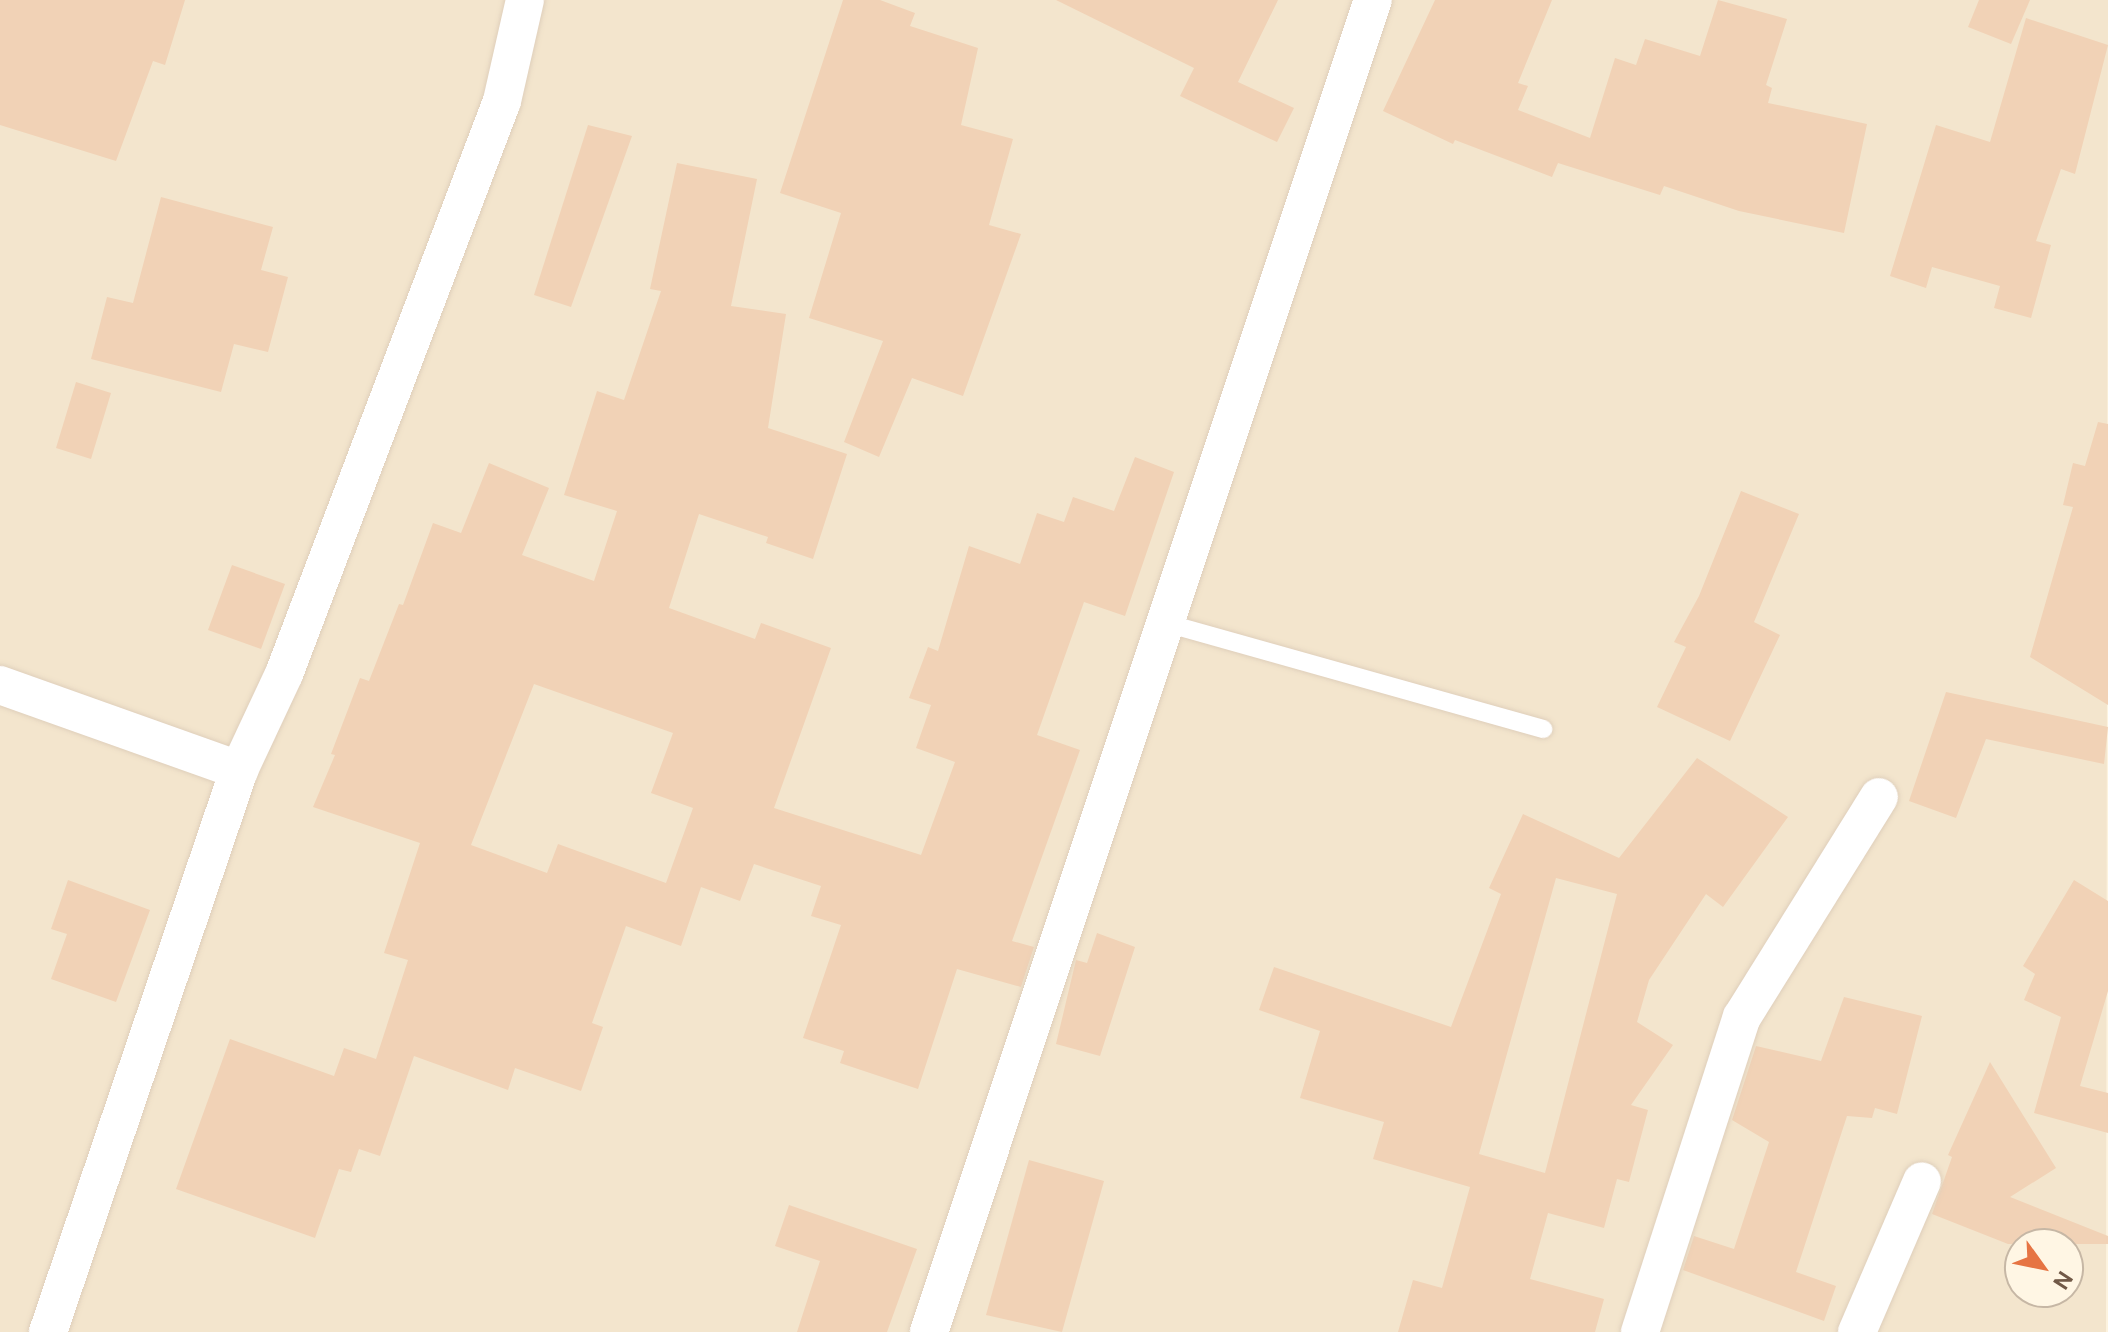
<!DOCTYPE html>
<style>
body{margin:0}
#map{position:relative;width:2108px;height:1332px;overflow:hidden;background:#fcf3df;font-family:"DM Sans",sans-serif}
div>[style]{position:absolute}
.residential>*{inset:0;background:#f3e5cd}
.building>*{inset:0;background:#f1d2b6}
.roads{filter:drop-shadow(0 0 2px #dfcfbb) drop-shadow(0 0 2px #dfcfbb)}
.service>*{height:18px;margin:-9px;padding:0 9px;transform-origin:9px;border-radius:9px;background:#fff}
.minor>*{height:38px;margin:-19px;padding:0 19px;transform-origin:19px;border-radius:19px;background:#fff}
span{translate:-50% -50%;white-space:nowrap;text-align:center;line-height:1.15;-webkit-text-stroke:6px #fff6e4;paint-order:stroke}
.north{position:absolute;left:2004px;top:1228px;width:80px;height:80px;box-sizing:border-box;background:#fff6e4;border:2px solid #c6b7a5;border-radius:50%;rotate:123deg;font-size:22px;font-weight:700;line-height:32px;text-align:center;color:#715947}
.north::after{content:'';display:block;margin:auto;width:28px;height:36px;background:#e67443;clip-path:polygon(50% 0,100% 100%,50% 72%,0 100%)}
</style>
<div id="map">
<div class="residential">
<div style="clip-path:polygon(evenodd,0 0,2108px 0,2106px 1332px,0 1332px,0 0,2020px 1244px,2068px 1244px,2068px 1292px,2020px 1292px,2020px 1244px)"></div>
</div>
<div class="building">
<div style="clip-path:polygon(0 0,185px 0,165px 65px,153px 61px,116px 161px,0 125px)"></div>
<div style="clip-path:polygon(843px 0,880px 0,915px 13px,910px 26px,978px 48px,961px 125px,1013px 139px,989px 225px,1021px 234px,963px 396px,912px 378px,879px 457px,844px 442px,883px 341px,809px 318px,841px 213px,780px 193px)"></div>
<div style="clip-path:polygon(1056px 0,1278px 0,1238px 82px,1294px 108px,1277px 142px,1180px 96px,1194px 68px)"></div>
<div style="clip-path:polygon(1435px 0,1552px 0,1518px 83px,1528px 86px,1518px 110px,1590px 138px,1615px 58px,1636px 65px,1645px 39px,1700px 56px,1718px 0,1787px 19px,1766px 85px,1772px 88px,1768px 103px,1867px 124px,1844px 233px,1739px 211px,1664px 186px,1660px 195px,1558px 163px,1552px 177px,1455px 140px,1453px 144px,1383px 111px)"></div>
<div style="clip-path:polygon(1979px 0,2030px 0,2011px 44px,1968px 27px)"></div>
<div style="clip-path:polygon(2026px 18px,2108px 45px,2075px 174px,2061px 169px,2036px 241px,2051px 245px,2031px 318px,1994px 308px,2000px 286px,1932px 267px,1926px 288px,1890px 276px,1936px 125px,1990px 142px)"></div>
<div style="clip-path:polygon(588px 125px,632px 136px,571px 307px,534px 295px)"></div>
<div style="clip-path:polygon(evenodd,677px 163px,757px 179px,731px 306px,786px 314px,768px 428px,847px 454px,813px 559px,766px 543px,768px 537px,699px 514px,669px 608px,755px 639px,761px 623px,831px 648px,774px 808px,921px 855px,955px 762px,916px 748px,931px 705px,909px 698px,928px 647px,938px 651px,969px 546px,1020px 564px,1037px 513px,1064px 522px,1073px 497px,1114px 511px,1135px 457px,1174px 472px,1125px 616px,1084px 602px,1037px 735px,1080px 750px,1012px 941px,1034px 947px,1021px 987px,957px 969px,918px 1089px,840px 1063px,844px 1051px,803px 1038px,841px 925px,811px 916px,821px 886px,754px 864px,740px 901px,701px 887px,681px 946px,626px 926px,592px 1023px,603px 1027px,581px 1091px,515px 1068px,508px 1090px,414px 1056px,380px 1156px,359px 1149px,351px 1172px,339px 1169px,315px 1238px,176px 1189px,230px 1039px,334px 1076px,344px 1048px,376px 1059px,408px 960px,384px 953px,420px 843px,313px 807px,335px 755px,331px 754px,360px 678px,369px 681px,399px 604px,403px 605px,433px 523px,461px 533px,489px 463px,549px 488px,522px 555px,594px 581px,617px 511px,564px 495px,597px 391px,624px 400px,661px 291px,650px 289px,677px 163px,534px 684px,673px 733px,651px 793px,693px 808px,666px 883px,558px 844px,547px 873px,471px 845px,534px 684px)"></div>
<div style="clip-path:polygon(161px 197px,273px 227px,261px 270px,288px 277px,268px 352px,234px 344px,221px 392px,91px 359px,107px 297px,133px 303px)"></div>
<div style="clip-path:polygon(76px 382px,111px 393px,91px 459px,56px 448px)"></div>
<div style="clip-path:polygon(2098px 422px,2108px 424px,2108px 705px,2030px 657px,2073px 507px,2063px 505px,2073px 463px,2085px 466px)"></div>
<div style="clip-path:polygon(1741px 491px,1799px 514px,1754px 622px,1780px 635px,1730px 741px,1657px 707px,1686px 647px,1674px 642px,1699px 596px)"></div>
<div style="clip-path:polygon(232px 565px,285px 584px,261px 649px,208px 630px)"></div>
<div style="clip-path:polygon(1946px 692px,2108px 727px,2104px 764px,1986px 739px,1956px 818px,1909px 801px)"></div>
<div style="clip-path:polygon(evenodd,1697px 758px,1788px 817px,1723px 907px,1706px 894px,1649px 980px,1637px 1022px,1673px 1045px,1631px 1105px,1648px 1110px,1629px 1182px,1617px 1179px,1604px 1228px,1548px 1213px,1530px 1279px,1604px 1299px,1595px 1332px,1398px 1332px,1413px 1280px,1442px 1288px,1470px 1187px,1373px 1159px,1384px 1122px,1300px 1098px,1320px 1031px,1259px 1010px,1274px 967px,1451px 1027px,1501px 894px,1489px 888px,1523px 814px,1619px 858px,1697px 758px,1556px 878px,1617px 894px,1545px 1173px,1479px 1154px,1556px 878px)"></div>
<div style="clip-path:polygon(68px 880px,150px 910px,116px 1002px,51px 979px,67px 934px,51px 929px)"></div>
<div style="clip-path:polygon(2074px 880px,2108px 901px,2108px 991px,2080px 1086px,2108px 1093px,2108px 1133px,2034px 1113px,2061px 1017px,2024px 1000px,2035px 974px,2023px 966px)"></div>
<div style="clip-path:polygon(1097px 933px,1135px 947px,1100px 1056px,1056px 1044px,1076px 960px,1087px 963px)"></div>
<div style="clip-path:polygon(1844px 997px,1922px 1016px,1897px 1114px,1875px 1108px,1872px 1118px,1847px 1116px,1796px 1272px,1836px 1286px,1824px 1321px,1683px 1270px,1694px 1236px,1734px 1249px,1769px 1142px,1732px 1120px,1756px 1046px,1821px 1061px)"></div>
<div style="clip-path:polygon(1990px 1062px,2056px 1168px,2010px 1197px,2108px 1236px,2108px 1244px,2008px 1244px,1932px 1214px,1952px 1157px,1948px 1155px)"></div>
<div style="clip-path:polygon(1029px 1160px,1104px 1181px,1062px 1332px,986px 1315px)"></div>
<div style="clip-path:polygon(789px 1205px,917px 1249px,887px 1332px,797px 1332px,820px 1261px,775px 1246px)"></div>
</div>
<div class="roads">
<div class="service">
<div style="left:1166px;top:623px;width:392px;rotate:15.7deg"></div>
</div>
<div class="minor">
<div style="left:0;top:685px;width:254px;rotate:19.6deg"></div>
<div style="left:48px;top:1332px;width:594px;rotate:-71.23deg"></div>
<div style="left:239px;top:770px;width:106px;rotate:-64.9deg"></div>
<div style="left:284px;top:674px;width:613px;rotate:-69.17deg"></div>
<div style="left:502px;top:101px;width:104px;rotate:-77.2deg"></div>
<div style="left:929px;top:1332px;width:1404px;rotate:-71.57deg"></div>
<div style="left:1640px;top:1332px;width:331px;rotate:-72.1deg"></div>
<div style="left:1742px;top:1017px;width:259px;rotate:-58.1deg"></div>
<div style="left:1857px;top:1332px;width:164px;rotate:-66.7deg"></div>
</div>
</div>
<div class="north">N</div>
</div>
